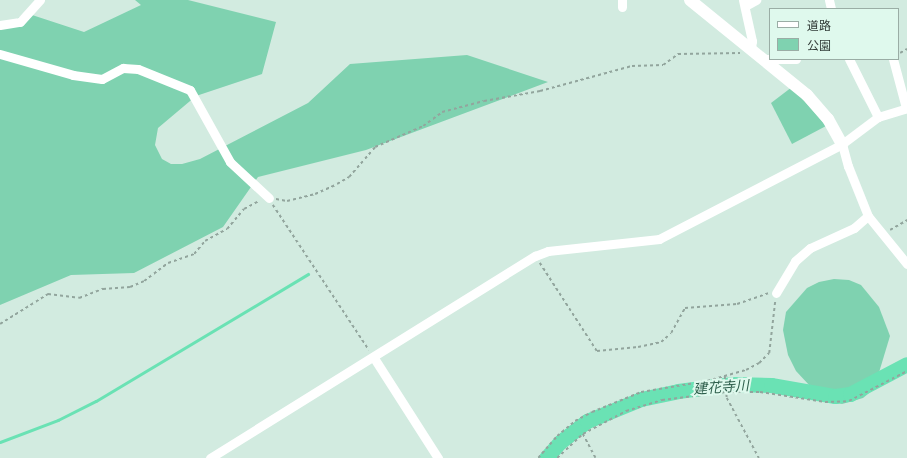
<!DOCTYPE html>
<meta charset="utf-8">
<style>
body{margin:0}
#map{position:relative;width:907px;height:458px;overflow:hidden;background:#d2ebe0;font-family:Cabin,"Noto Sans JP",sans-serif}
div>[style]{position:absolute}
.green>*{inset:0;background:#7fd2b0}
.stream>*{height:2.5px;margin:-1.25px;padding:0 1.25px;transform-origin:1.25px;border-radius:1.25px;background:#6ae2b4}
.river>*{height:15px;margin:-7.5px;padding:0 7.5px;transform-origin:7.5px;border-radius:7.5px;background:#6ae2b4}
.path>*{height:1.5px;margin-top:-0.75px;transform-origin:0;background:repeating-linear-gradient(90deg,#92a59d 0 3px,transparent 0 6px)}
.street>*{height:9px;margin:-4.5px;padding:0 4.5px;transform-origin:4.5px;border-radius:4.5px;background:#fff}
.secondary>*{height:12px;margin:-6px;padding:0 6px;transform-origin:6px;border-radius:6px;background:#fff}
span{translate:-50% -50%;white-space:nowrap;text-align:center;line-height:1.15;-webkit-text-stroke:4px #dff9ed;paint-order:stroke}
.water-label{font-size:14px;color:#2e5f4c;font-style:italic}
.legend{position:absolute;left:769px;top:8px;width:130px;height:52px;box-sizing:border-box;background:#dff9ed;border:1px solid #9aada5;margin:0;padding:5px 7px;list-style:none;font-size:12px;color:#323c38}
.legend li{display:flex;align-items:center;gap:8px;height:20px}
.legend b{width:20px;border:1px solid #9aada5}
</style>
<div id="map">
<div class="green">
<div style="clip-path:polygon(135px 0,188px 0,276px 22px,262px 74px,196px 96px,158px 128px,155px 145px,162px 159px,171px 164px,182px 164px,200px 159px,308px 103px,350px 64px,467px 55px,548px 82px,366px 150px,258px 177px,223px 227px,134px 273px,71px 275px,0 305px,0 30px,26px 13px,84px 32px,141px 5px)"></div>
<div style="clip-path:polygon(792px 87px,826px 126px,792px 144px,771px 103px)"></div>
<div style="clip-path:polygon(834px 279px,849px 280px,861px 285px,879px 307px,890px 336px,874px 389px,863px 398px,842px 404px,823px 400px,796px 371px,788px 355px,783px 330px,786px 312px,807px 288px,819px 282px)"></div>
</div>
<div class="stream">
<div style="left:0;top:442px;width:62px;rotate:-20.8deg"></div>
<div style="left:58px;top:420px;width:42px;rotate:-26.6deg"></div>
<div style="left:96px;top:401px;width:247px;rotate:-30.9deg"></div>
</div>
<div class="river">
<div style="left:546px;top:458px;width:21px;rotate:-49deg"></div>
<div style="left:560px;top:442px;width:34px;rotate:-38deg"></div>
<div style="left:587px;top:421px;width:58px;rotate:-22.2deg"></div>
<div style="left:641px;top:399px;width:38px;rotate:-12deg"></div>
<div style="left:678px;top:391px;width:53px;rotate:-7.5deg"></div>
<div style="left:731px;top:384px;width:40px;rotate:1.4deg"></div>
<div style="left:771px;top:385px;width:65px;rotate:9.8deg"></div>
<div style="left:835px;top:396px;width:15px;rotate:-8deg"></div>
<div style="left:850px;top:394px;width:64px;rotate:-27.8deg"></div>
</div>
<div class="path">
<div style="left:900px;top:53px;width:8px;rotate:-30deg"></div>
<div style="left:276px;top:199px;width:11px;rotate:10deg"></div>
<div style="left:287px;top:201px;width:29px;rotate:-14deg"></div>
<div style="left:315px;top:194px;width:24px;rotate:-24deg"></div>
<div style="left:337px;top:184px;width:14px;rotate:-30deg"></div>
<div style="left:349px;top:177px;width:40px;rotate:-49deg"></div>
<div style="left:375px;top:147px;width:52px;rotate:-23.6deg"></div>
<div style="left:423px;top:126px;width:24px;rotate:-36deg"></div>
<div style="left:442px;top:112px;width:43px;rotate:-14.7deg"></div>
<div style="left:484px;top:101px;width:57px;rotate:-10.1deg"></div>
<div style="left:540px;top:91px;width:95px;rotate:-15.2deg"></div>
<div style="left:632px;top:66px;width:31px;rotate:-2deg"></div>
<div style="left:663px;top:65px;width:19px;rotate:-36deg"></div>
<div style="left:678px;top:54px;width:62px;rotate:-0.9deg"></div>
<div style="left:273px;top:205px;width:174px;rotate:56.5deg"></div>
<div style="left:890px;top:230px;width:20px;rotate:-30deg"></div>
<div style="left:540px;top:263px;width:105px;rotate:57.1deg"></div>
<div style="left:597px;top:351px;width:41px;rotate:-5.6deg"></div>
<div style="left:638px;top:347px;width:24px;rotate:-12deg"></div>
<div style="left:661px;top:342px;width:13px;rotate:-42deg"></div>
<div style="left:671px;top:333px;width:29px;rotate:-61deg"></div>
<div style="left:685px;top:308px;width:52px;rotate:-4.4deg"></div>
<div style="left:737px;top:304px;width:34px;rotate:-19deg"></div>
<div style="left:0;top:324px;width:57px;rotate:-32deg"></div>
<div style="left:48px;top:294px;width:31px;rotate:7deg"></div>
<div style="left:79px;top:298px;width:26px;rotate:-21deg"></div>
<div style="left:103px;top:289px;width:27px;rotate:-4deg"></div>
<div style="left:130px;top:287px;width:15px;rotate:-23deg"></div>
<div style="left:144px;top:281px;width:30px;rotate:-37deg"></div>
<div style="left:168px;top:263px;width:28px;rotate:-19deg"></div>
<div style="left:194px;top:254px;width:17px;rotate:-50deg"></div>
<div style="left:205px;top:241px;width:25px;rotate:-29deg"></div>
<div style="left:227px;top:229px;width:26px;rotate:-50deg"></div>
<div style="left:244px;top:209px;width:17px;rotate:-28deg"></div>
<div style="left:725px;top:376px;width:22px;rotate:85deg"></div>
<div style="left:727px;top:398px;width:68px;rotate:61.9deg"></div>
<div style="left:583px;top:434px;width:27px;rotate:62deg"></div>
<div style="left:538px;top:458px;width:29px;rotate:-49deg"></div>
<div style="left:557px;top:436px;width:23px;rotate:-40deg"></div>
<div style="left:575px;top:421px;width:19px;rotate:-28deg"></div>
<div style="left:592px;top:412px;width:53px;rotate:-22.2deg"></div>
<div style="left:641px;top:392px;width:67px;rotate:-9.5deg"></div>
<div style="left:707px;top:381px;width:41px;rotate:-15.8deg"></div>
<div style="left:746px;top:370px;width:15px;rotate:-28deg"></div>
<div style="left:759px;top:363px;width:14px;rotate:-45deg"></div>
<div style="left:769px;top:353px;width:52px;rotate:-83.4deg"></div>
<div style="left:557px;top:458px;width:35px;rotate:-43deg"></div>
<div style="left:583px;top:434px;width:49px;rotate:-28.1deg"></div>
<div style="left:626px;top:411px;width:38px;rotate:-17deg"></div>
<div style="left:662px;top:400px;width:64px;rotate:-7.1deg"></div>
<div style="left:726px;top:392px;width:34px"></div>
<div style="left:760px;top:392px;width:66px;rotate:8.7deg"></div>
<div style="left:825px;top:402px;width:24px;rotate:-2deg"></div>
<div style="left:849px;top:401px;width:65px;rotate:-27.3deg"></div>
</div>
<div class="street">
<div style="left:622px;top:0;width:7px;rotate:90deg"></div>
<div style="left:743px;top:0;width:42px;rotate:77.6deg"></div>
<div style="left:752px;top:41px;width:7px;rotate:98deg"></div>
<div style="left:829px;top:0;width:9px;rotate:77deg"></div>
<div style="left:745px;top:6px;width:13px;rotate:-29deg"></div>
<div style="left:0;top:25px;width:20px;rotate:-9deg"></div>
<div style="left:20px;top:22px;width:30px;rotate:-48deg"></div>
<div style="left:0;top:54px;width:76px;rotate:16deg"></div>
<div style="left:73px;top:75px;width:29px;rotate:8deg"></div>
<div style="left:102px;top:79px;width:24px;rotate:-28deg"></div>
<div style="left:123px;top:68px;width:15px;rotate:4deg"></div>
<div style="left:138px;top:69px;width:56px;rotate:22deg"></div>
<div style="left:190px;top:90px;width:82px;rotate:60.9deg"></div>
<div style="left:230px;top:162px;width:53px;rotate:42.7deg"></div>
<div style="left:764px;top:59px;width:32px"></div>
<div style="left:849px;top:59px;width:65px;rotate:63.4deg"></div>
<div style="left:893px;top:59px;width:51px;rotate:75.1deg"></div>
<div style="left:842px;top:144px;width:23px;rotate:75deg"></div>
<div style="left:848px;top:166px;width:54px;rotate:68.2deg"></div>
<div style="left:868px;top:216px;width:62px;rotate:50.9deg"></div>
<div style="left:776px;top:293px;width:37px;rotate:-59deg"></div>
<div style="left:795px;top:261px;width:20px;rotate:-41deg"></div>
<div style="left:810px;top:248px;width:48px;rotate:-24.4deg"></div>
<div style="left:854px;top:228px;width:18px;rotate:-41deg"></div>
<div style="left:374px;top:358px;width:119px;rotate:57.4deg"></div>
<div style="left:210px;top:458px;width:383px;rotate:-31.9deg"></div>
<div style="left:535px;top:256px;width:14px;rotate:-21deg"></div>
<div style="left:548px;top:251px;width:112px;rotate:-6.2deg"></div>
<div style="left:659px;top:239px;width:206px;rotate:-27.4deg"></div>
<div style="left:842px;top:144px;width:45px;rotate:-36.9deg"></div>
<div style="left:878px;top:117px;width:30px;rotate:-17deg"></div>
</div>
<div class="secondary">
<div style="left:690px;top:0;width:151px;rotate:39.1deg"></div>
<div style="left:807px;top:95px;width:32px;rotate:49deg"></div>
<div style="left:828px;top:119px;width:29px;rotate:61deg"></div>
</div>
<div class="water-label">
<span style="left:721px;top:387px;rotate:-4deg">建花寺川</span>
</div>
<ul class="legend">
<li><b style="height:5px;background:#fff"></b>道路</li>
<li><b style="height:11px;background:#7fd2b0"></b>公園</li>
</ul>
</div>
